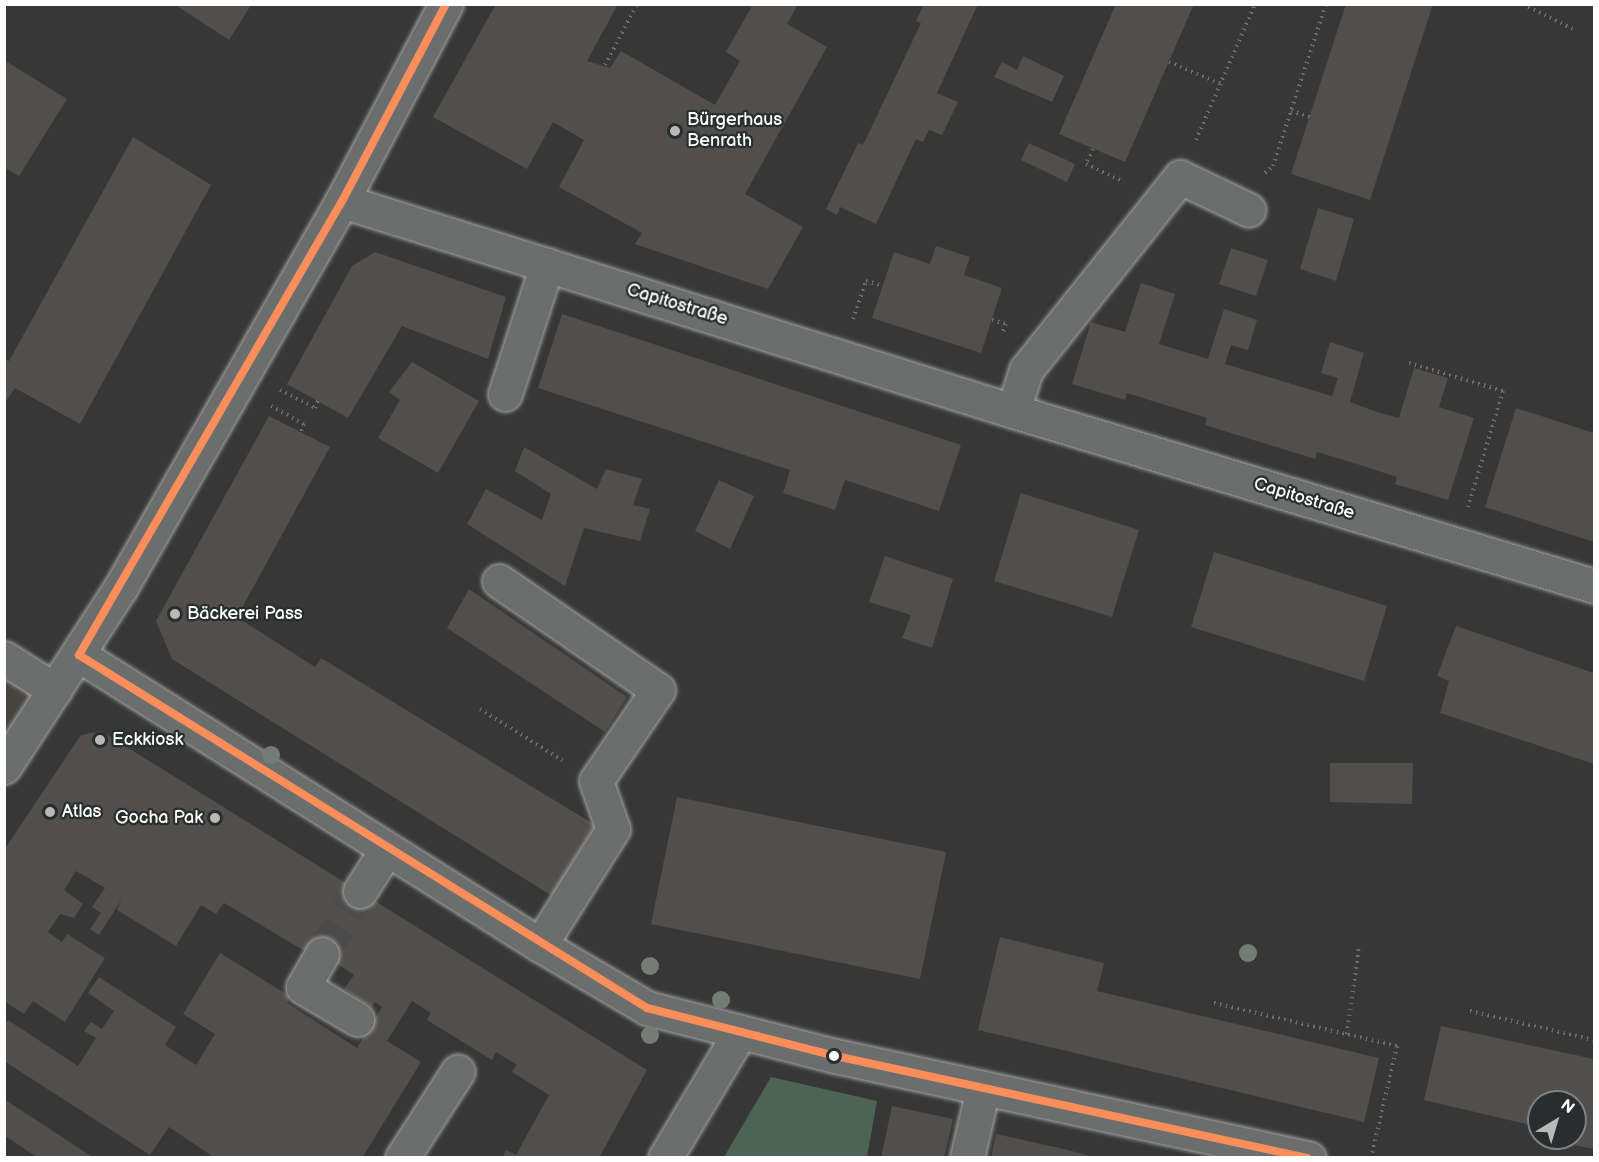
<!DOCTYPE html>
<meta charset="utf-8">
<style>
body{margin:0}
#map{position:relative;width:1599px;height:1162px;overflow:hidden;background:#373737;font-family:"Balsamiq Sans",sans-serif}
div>[style]{position:absolute}
.built>*{inset:0;background:#46443f}
.green>*{inset:0;background:#4d6454}
.building>*{inset:0;background:#514f4c}
.minor-tunnel>*{height:33px;margin-top:-16.5px;transform-origin:0;background:repeating-linear-gradient(90deg,#4b4b4b 0 33px,transparent 0 49px)}
.path>*{height:4px;margin-top:-2px;transform-origin:0;background:repeating-linear-gradient(90deg,#6c6d6d 0 1.5px,transparent 0 6px)}
.roads{filter:drop-shadow(0 0 2px #a5a5a5) drop-shadow(0 0 2px #a5a5a5)}
.minor>*{height:33px;margin:-16.5px;padding:0 16.5px;transform-origin:16.5px;border-radius:16.5px;background:#6c6d6d}
.bus-1>*{height:8px;margin:-4px;padding:0 4px;transform-origin:4px;border-radius:4px;background:#fa8e5a}
.trees>*{width:18px;height:18px;margin:-9px;border-radius:50%;background:#757c77}
.dots>*{width:16px;height:16px;translate:-50% -50%;box-sizing:border-box;border:3px solid #2a2d2e;border-radius:50%}
span{translate:-50% -50%;white-space:nowrap;text-align:center;line-height:1.15;-webkit-text-stroke:4.5px #2a2d2e;paint-order:stroke}
.poi-label{font-size:18px;color:#fff}
.left{translate:0 -50%;text-align:left}
.right{translate:-100% -50%;text-align:right}
.street-label{font-size:18px;color:#fff}
.frame{position:absolute;inset:0;border:6px solid #fff;pointer-events:none}
.north{position:absolute;left:1527px;top:1090px;width:60px;height:60px;box-sizing:border-box;background:#2a2d2e;border:2px solid #7f8182;border-radius:50%;rotate:38deg;font-size:16px;font-weight:700;line-height:24px;text-align:center;color:#fff}
.north::after{content:'';display:block;margin:auto;width:21px;height:27px;background:#b9b9b9;clip-path:polygon(50% 0,100% 100%,50% 72%,0 100%)}
</style>
<div id="map">
<div class="built">
<div style="clip-path:polygon(4px 669px,32px 686px,35px 709px,4px 749px)"></div>
</div>
<div class="green">
<div style="clip-path:polygon(771px 1077px,877px 1101px,867px 1157px,724px 1157px)"></div>
</div>
<div class="building">
<div style="clip-path:polygon(174px 4px,250px 4px,251px 5px,229px 40px)"></div>
<div style="clip-path:polygon(496px 4px,618px 4px,587px 61px,610px 68px,621px 51px,715px 105px,740px 61px,726px 52px,753px 4px,798px 4px,787px 24px,827px 47px,745px 194px,803px 227px,768px 289px,635px 244px,642px 233px,559px 187px,584px 140px,553px 122px,527px 169px,433px 117px)"></div>
<div style="clip-path:polygon(924px 4px,978px 4px,937px 93px,958px 102px,942px 135px,929px 130px,923px 142px,916px 139px,876px 224px,840px 207px,837px 215px,826px 209px,858px 143px,863px 145px,921px 23px,916px 21px)"></div>
<div style="clip-path:polygon(1116px 4px,1194px 4px,1125px 162px,1059px 134px)"></div>
<div style="clip-path:polygon(1346px 4px,1433px 4px,1370px 200px,1291px 174px)"></div>
<div style="clip-path:polygon(1023px 56px,1064px 76px,1052px 102px,994px 77px,1002px 62px,1017px 70px)"></div>
<div style="clip-path:polygon(4px 60px,67px 99px,19px 176px,4px 167px)"></div>
<div style="clip-path:polygon(133px 137px,211px 185px,80px 424px,15px 388px,4px 404px,4px 359px,9px 361px)"></div>
<div style="clip-path:polygon(1029px 143px,1075px 164px,1067px 182px,1021px 160px)"></div>
<div style="clip-path:polygon(1318px 208px,1354px 219px,1336px 281px,1300px 269px)"></div>
<div style="clip-path:polygon(936px 246px,970px 257px,964px 275px,1002px 288px,981px 353px,872px 318px,894px 252px,930px 264px)"></div>
<div style="clip-path:polygon(1231px 248px,1268px 260px,1256px 296px,1219px 284px)"></div>
<div style="clip-path:polygon(375px 252px,506px 297px,488px 359px,402px 326px,348px 418px,287px 384px,352px 266px)"></div>
<div style="clip-path:polygon(1141px 283px,1175px 294px,1159px 344px,1208px 359px,1224px 309px,1257px 320px,1248px 350px,1231px 345px,1225px 364px,1332px 396px,1338px 378px,1321px 373px,1330px 342px,1364px 353px,1350px 402px,1374px 411px,1399px 418px,1414px 368px,1448px 378px,1439px 407px,1474px 418px,1448px 500px,1395px 484px,1397px 477px,1357px 464px,1317px 452px,1315px 459px,1205px 425px,1207px 418px,1127px 393px,1125px 400px,1072px 384px,1091px 322px,1125px 332px)"></div>
<div style="clip-path:polygon(562px 314px,961px 445px,939px 511px,845px 480px,835px 510px,783px 493px,790px 470px,538px 388px)"></div>
<div style="clip-path:polygon(412px 362px,479px 401px,438px 473px,378px 438px,400px 400px,389px 392px)"></div>
<div style="clip-path:polygon(1516px 408px,1594px 433px,1594px 542px,1485px 507px)"></div>
<div style="clip-path:polygon(269px 416px,330px 447px,237px 617px,315px 667px,321px 658px,595px 825px,552px 896px,172px 659px,156px 621px)"></div>
<div style="clip-path:polygon(524px 447px,597px 489px,606px 469px,642px 479px,633px 505px,650px 509px,640px 541px,584px 528px,565px 586px,467px 524px,486px 489px,542px 520px,551px 494px,515px 471px)"></div>
<div style="clip-path:polygon(719px 480px,754px 496px,730px 549px,695px 531px)"></div>
<div style="clip-path:polygon(1021px 493px,1139px 530px,1112px 617px,994px 581px)"></div>
<div style="clip-path:polygon(1214px 552px,1387px 606px,1364px 681px,1191px 627px)"></div>
<div style="clip-path:polygon(885px 556px,953px 579px,932px 648px,902px 638px,911px 615px,869px 602px)"></div>
<div style="clip-path:polygon(469px 589px,627px 697px,605px 732px,447px 628px)"></div>
<div style="clip-path:polygon(1456px 626px,1594px 673px,1594px 764px,1440px 713px,1449px 681px,1437px 676px)"></div>
<div style="clip-path:polygon(101px 731px,647px 1070px,599px 1158px,502px 1158px,506px 1150px,516px 1155px,549px 1095px,512px 1072px,517px 1065px,496px 1052px,492px 1060px,427px 1020px,431px 1013px,412px 1001px,387px 1041px,421px 1062px,362px 1158px,215px 1158px,169px 1127px,150px 1155px,4px 1061px,4px 1026px,8px 1020px,78px 1066px,96px 1038px,84px 1031px,91px 1022px,102px 1029px,114px 1011px,88px 993px,99px 977px,176px 1027px,165px 1045px,196px 1065px,215px 1034px,183px 1014px,220px 953px,291px 997px,287px 1003px,357px 1048px,382px 1007px,375px 1002px,372px 1007px,344px 989px,354px 975px,312px 947px,308px 953px,224px 903px,216px 914px,201px 905px,176px 946px,117px 910px,122px 899px,99px 935px,90px 929px,101px 913px,92px 907px,105px 888px,76px 871px,64px 890px,83px 904px,74px 918px,60px 914px,48px 932px,62px 942px,67px 934px,105px 958px,65px 1022px,33px 1001px,24px 1014px,4px 1001px,4px 850px,81px 735px)"></div>
<div style="clip-path:polygon(1330px 763px,1413px 763px,1412px 804px,1330px 802px)"></div>
<div style="clip-path:polygon(677px 797px,946px 852px,920px 979px,651px 924px)"></div>
<div style="clip-path:polygon(1000px 937px,1104px 963px,1097px 991px,1379px 1058px,1364px 1122px,978px 1030px)"></div>
<div style="clip-path:polygon(1441px 1026px,1594px 1059px,1594px 1149px,1568px 1144px,1569px 1138px,1575px 1138px,1575px 1102px,1539px 1102px,1539px 1127px,1424px 1100px)"></div>
<div style="clip-path:polygon(4px 1099px,94px 1158px,38px 1158px,4px 1135px)"></div>
<div style="clip-path:polygon(892px 1106px,953px 1119px,944px 1158px,881px 1158px)"></div>
<div style="clip-path:polygon(996px 1134px,1064px 1149px,1098px 1158px,991px 1158px)"></div>
</div>
<div class="minor-tunnel">
<div style="left:322px;top:954px;width:74px;rotate:-58.9deg"></div>
</div>
<div class="path">
<div style="left:1523px;top:4px;width:58px;rotate:26.6deg"></div>
<div style="left:1169px;top:62px;width:56px;rotate:22.9deg"></div>
<div style="left:605px;top:65px;width:69px;rotate:-62.3deg"></div>
<div style="left:1291px;top:111px;width:20px;rotate:18deg"></div>
<div style="left:1196px;top:140px;width:148px;rotate:-66.5deg"></div>
<div style="left:1093px;top:149px;width:17px;rotate:115deg"></div>
<div style="left:1086px;top:164px;width:42px;rotate:25.3deg"></div>
<div style="left:1265px;top:173px;width:11px;rotate:-41deg"></div>
<div style="left:1273px;top:166px;width:170px;rotate:-71.9deg"></div>
<div style="left:853px;top:319px;width:40px;rotate:-71.1deg"></div>
<div style="left:866px;top:281px;width:18px;rotate:16deg"></div>
<div style="left:992px;top:320px;width:15px;rotate:16deg"></div>
<div style="left:1006px;top:324px;width:8px;rotate:113deg"></div>
<div style="left:1409px;top:363px;width:98px;rotate:16.6deg"></div>
<div style="left:1503px;top:391px;width:121px;rotate:106.8deg"></div>
<div style="left:280px;top:390px;width:39px;rotate:27deg"></div>
<div style="left:315px;top:408px;width:8px;rotate:-67deg"></div>
<div style="left:271px;top:406px;width:38px;rotate:29deg"></div>
<div style="left:304px;top:424px;width:9px;rotate:111deg"></div>
<div style="left:480px;top:709px;width:97px;rotate:31.9deg"></div>
<div style="left:1214px;top:1003px;width:188px;rotate:13.2deg"></div>
<div style="left:1397px;top:1046px;width:115px;rotate:103.1deg"></div>
<div style="left:1470px;top:1011px;width:127px;rotate:13.2deg"></div>
<div style="left:1347px;top:1034px;width:89px;rotate:-82.2deg"></div>
</div>
<div class="roads">
<div class="minor">
<div style="left:342px;top:201px;width:703px;rotate:17.38deg"></div>
<div style="left:1013px;top:411px;width:607px;rotate:16.76deg"></div>
<div style="left:505px;top:394px;width:136px;rotate:-72deg"></div>
<div style="left:1013px;top:411px;width:43px;rotate:-72.4deg"></div>
<div style="left:1026px;top:370px;width:247px;rotate:-51.4deg"></div>
<div style="left:1180px;top:177px;width:76px;rotate:25.6deg"></div>
<div style="left:499px;top:581px;width:193px;rotate:34.4deg"></div>
<div style="left:658px;top:690px;width:110px;rotate:124.3deg"></div>
<div style="left:596px;top:781px;width:51px;rotate:70.5deg"></div>
<div style="left:613px;top:829px;width:137px;rotate:122.2deg"></div>
<div style="left:79px;top:655px;width:545px;rotate:32.17deg"></div>
<div style="left:540px;top:945px;width:124px;rotate:30.5deg"></div>
<div style="left:647px;top:1008px;width:190px;rotate:14.3deg"></div>
<div style="left:831px;top:1055px;width:489px;rotate:12.2deg"></div>
<div style="left:4px;top:658px;width:60px;rotate:32.1deg"></div>
<div style="left:4px;top:767px;width:215px;rotate:-57deg"></div>
<div style="left:121px;top:587px;width:445px;rotate:-60.2deg"></div>
<div style="left:342px;top:201px;width:223px;rotate:-62.2deg"></div>
<div style="left:360px;top:891px;width:50px;rotate:-57.3deg"></div>
<div style="left:322px;top:954px;width:38px;rotate:120deg"></div>
<div style="left:303px;top:987px;width:63px;rotate:30.7deg"></div>
<div style="left:402px;top:1158px;width:103px;rotate:-57.2deg"></div>
<div style="left:665px;top:1158px;width:147px;rotate:-59.2deg"></div>
<div style="left:967px;top:1158px;width:72px;rotate:-77.1deg"></div>
</div>
</div>
<div class="bus-1">
<div style="left:446px;top:4px;width:223px;rotate:117.8deg"></div>
<div style="left:342px;top:201px;width:525px;rotate:120.08deg"></div>
<div style="left:79px;top:655px;width:669px;rotate:31.86deg"></div>
<div style="left:647px;top:1008px;width:190px;rotate:14.3deg"></div>
<div style="left:831px;top:1055px;width:487px;rotate:12.2deg"></div>
</div>
<div class="trees">
<div style="left:271px;top:755px"></div>
<div style="left:1248px;top:953px"></div>
<div style="left:650px;top:966px"></div>
<div style="left:721px;top:1000px"></div>
<div style="left:650px;top:1035px"></div>
</div>
<div class="dots">
<div style="left:675px;top:131px;background:#b9b9b9"></div>
<div style="left:175px;top:614px;background:#b9b9b9"></div>
<div style="left:100px;top:740px;background:#b9b9b9"></div>
<div style="left:50px;top:812px;background:#b9b9b9"></div>
<div style="left:215px;top:818px;background:#b9b9b9"></div>
<div style="left:834px;top:1056px;background:#fff"></div>
</div>
<div class="poi-label">
<span class="left" style="left:687px;top:131px">Bürgerhaus<br>Benrath</span>
<span class="left" style="left:187px;top:614px">Bäckerei Pass</span>
<span class="left" style="left:112px;top:740px">Eckkiosk</span>
<span class="left" style="left:62px;top:812px">Atlas</span>
<span class="right" style="left:203px;top:818px">Gocha Pak</span>
</div>
<div class="street-label">
<span style="left:677px;top:305px;rotate:17deg">Capitostraße</span>
<span style="left:1304px;top:499px;rotate:17deg">Capitostraße</span>
</div>
<div class="frame"></div>
<div class="north">N</div>
</div>
